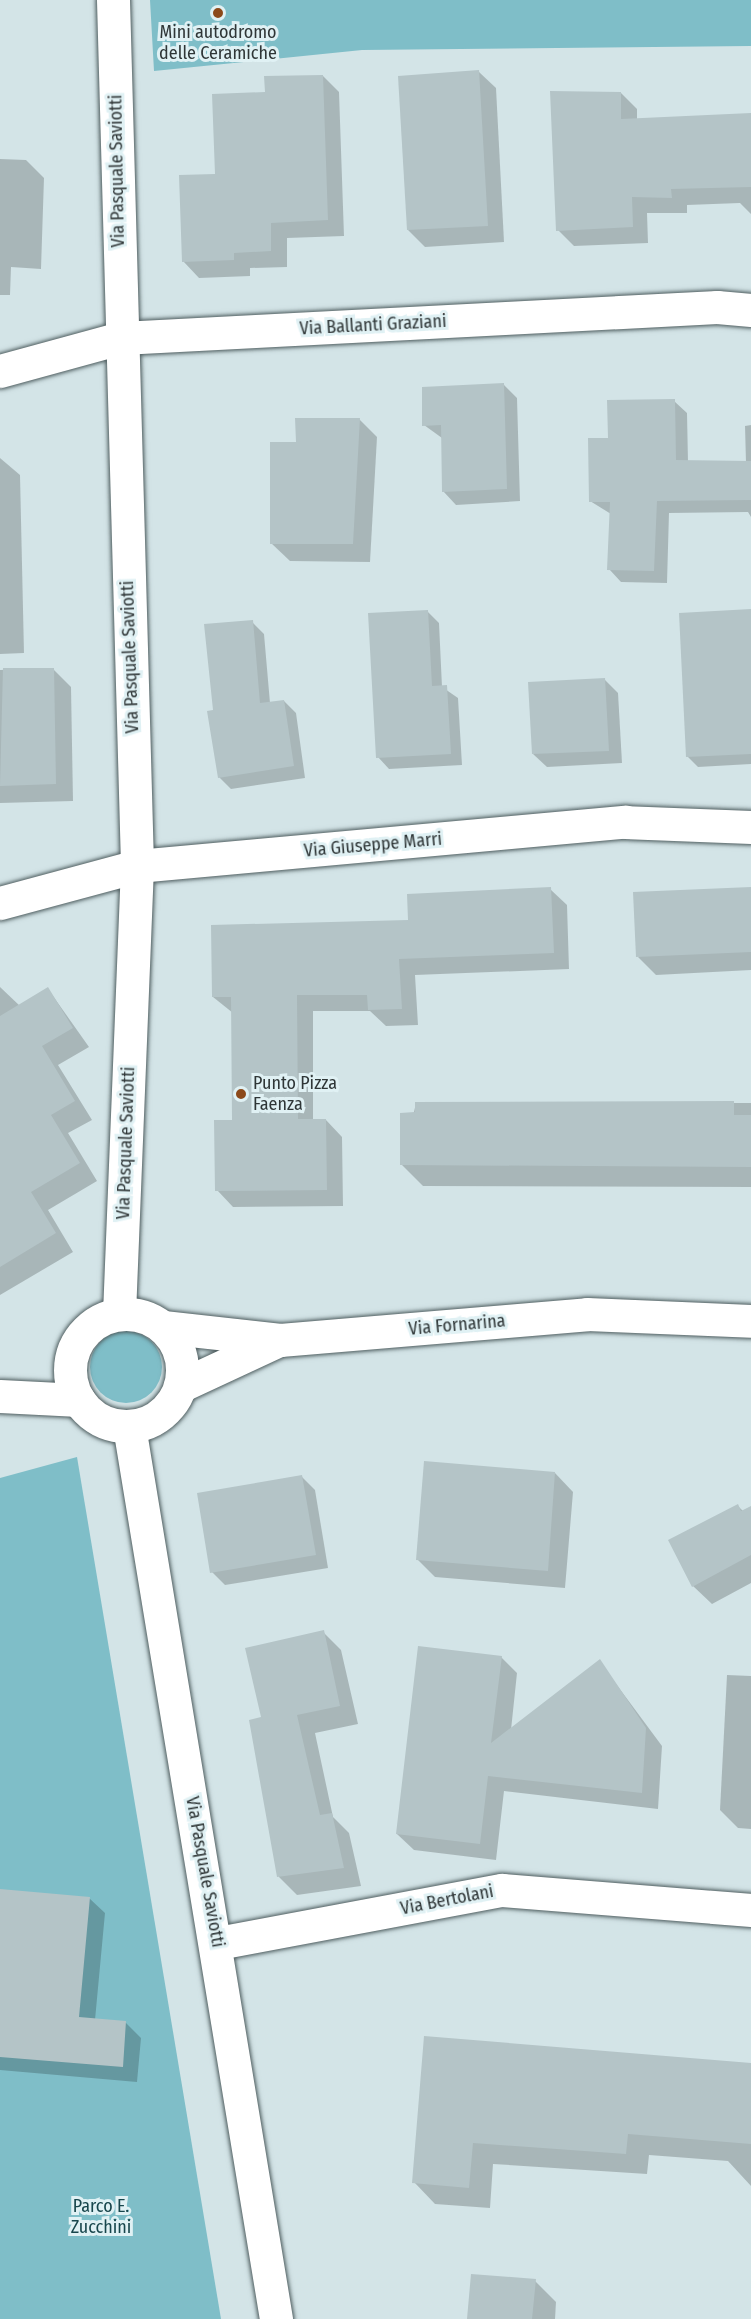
<!DOCTYPE html>
<style>
body{margin:0}
#map{position:relative;width:751px;height:2319px;overflow:hidden;background:#d3e4e7;font-family:"Fira Sans Condensed",sans-serif}
div>[style]{position:absolute}
.green>*{inset:0;background:#7fbec8}
.round{border-radius:50%}
.shadow>*{inset:0;background:#0003}
.building>*{inset:0;background:#b4c4c7}
.roads{filter:drop-shadow(0 0 2px #4f5e60) drop-shadow(0 0 2px #4f5e60)}
.minor>*{height:33px;margin:-16.5px;padding:0 16.5px;transform-origin:16.5px;border-radius:16.5px;background:#fff}
.minor>.ring{margin:-16.5px;padding:0;box-sizing:content-box;background:none;border:33px solid #fff;border-radius:50%}
.dots>*{width:16px;height:16px;translate:-50% -50%;box-sizing:border-box;border:3px solid #e0f1f4;border-radius:50%}
span{translate:-50% -50%;white-space:nowrap;text-align:center;line-height:1.15;-webkit-text-stroke:6px #e0f1f4;paint-order:stroke}
.poi-label{font-size:18px;color:#2f3637}
.left{translate:0 -50%;text-align:left}
.street-label{font-size:18px;color:#2f3637}
.park-label{font-size:18px;color:#17464c}
</style>
<div id="map">
<div class="green">
<div style="clip-path:polygon(150px 0,751px 0,751px 46px,362px 50px,154px 71px)"></div>
<div class="round" style="left:90px;top:1331px;width:72px;height:72px"></div>
<div style="clip-path:polygon(77px 1457px,221px 2319px,0 2319px,0 1478px)"></div>
</div>
<div class="shadow">
<div style="clip-path:polygon(479px 72px,496px 88px,504px 242px,425px 247px,408px 230px)"></div>
<div style="clip-path:polygon(323px 76px,339px 92px,344px 236px,287px 238px,287px 267px,250px 268px,250px 276px,199px 278px,183px 261px,216px 175px)"></div>
<div style="clip-path:polygon(621px 93px,637px 109px,637px 120px,751px 115px,751px 214px,740px 203px,687px 205px,687px 213px,647px 213px,648px 243px,574px 246px,558px 230px)"></div>
<div style="clip-path:polygon(0 159px,26px 160px,44px 178px,41px 269px,11px 267px,10px 295px,0 295px)"></div>
<div style="clip-path:polygon(504px 385px,517px 398px,520px 501px,456px 505px,443px 491px,442px 438px,424px 425px)"></div>
<div style="clip-path:polygon(674px 401px,687px 413px,688px 462px,746px 463px,745px 426px,751px 425px,751px 517px,748px 512px,669px 513px,667px 583px,621px 582px,609px 569px,611px 514px,590px 501px,610px 439px)"></div>
<div style="clip-path:polygon(359px 419px,377px 437px,370px 562px,290px 561px,271px 543px,297px 443px)"></div>
<div style="clip-path:polygon(0 458px,20px 475px,24px 653px,0 654px)"></div>
<div style="clip-path:polygon(751px 610px,751px 764px,698px 767px,687px 756px)"></div>
<div style="clip-path:polygon(427px 611px,439px 623px,442px 687px,458px 698px,462px 765px,389px 769px,378px 757px)"></div>
<div style="clip-path:polygon(252px 622px,264px 634px,270px 703px,284px 701px,296px 713px,305px 778px,231px 789px,219px 777px,215px 711px)"></div>
<div style="clip-path:polygon(53px 669px,71px 687px,73px 801px,0 803px,0 670px)"></div>
<div style="clip-path:polygon(605px 680px,618px 693px,622px 763px,547px 767px,533px 754px)"></div>
<div style="clip-path:polygon(751px 888px,751px 970px,656px 975px,638px 957px)"></div>
<div style="clip-path:polygon(550px 889px,567px 905px,569px 969px,415px 975px,418px 1025px,386px 1026px,370px 1011px,313px 1011px,313px 1120px,326px 1120px,342px 1137px,343px 1206px,233px 1207px,217px 1190px,234px 1122px,233px 1013px,213px 997px,410px 922px)"></div>
<div style="clip-path:polygon(0 987px,20px 1006px,48px 989px,89px 1047px,58px 1065px,92px 1120px,68px 1133px,97px 1181px,48px 1210px,73px 1252px,0 1295px)"></div>
<div style="clip-path:polygon(416px 1103px,751px 1103px,751px 1187px,423px 1186px,402px 1165px)"></div>
<div style="clip-path:polygon(555px 1473px,573px 1492px,565px 1588px,435px 1577px,417px 1559px)"></div>
<div style="clip-path:polygon(302px 1477px,315px 1490px,328px 1568px,225px 1585px,212px 1572px)"></div>
<div style="clip-path:polygon(737px 1505px,744px 1512px,751px 1508px,751px 1583px,712px 1604px,693px 1586px)"></div>
<div style="clip-path:polygon(323px 1632px,341px 1650px,358px 1724px,315px 1733px,333px 1817px,349px 1833px,361px 1886px,297px 1895px,279px 1877px,263px 1718px)"></div>
<div style="clip-path:polygon(501px 1657px,517px 1673px,511px 1730px,599px 1661px,662px 1746px,658px 1809px,504px 1791px,496px 1860px,414px 1850px,397px 1834px)"></div>
<div style="clip-path:polygon(727px 1675px,751px 1676px,751px 1829px,738px 1828px,720px 1810px)"></div>
<div style="clip-path:polygon(0 1890px,89px 1898px,105px 1913px,95px 2020px,126px 2023px,141px 2038px,137px 2082px,0 2070px)"></div>
<div style="clip-path:polygon(426px 2037px,751px 2065px,751px 2186px,728px 2161px,649px 2155px,647px 2174px,493px 2164px,490px 2208px,435px 2204px,414px 2182px)"></div>
<div style="clip-path:polygon(535px 2281px,556px 2302px,555px 2319px,469px 2319px)"></div>
</div>
<div class="building">
<div style="clip-path:polygon(479px 70px,488px 226px,407px 230px,398px 76px)"></div>
<div style="clip-path:polygon(323px 75px,328px 220px,271px 223px,271px 251px,234px 253px,234px 260px,182px 262px,179px 175px,215px 174px,212px 94px,265px 92px,264px 76px)"></div>
<div style="clip-path:polygon(550px 91px,621px 92px,621px 119px,751px 113px,751px 187px,671px 189px,672px 198px,632px 197px,633px 227px,556px 231px)"></div>
<div style="clip-path:polygon(504px 383px,507px 489px,442px 492px,441px 425px,422px 426px,422px 387px)"></div>
<div style="clip-path:polygon(675px 399px,676px 460px,751px 461px,751px 500px,657px 501px,654px 571px,607px 570px,610px 502px,589px 502px,588px 438px,608px 438px,607px 400px)"></div>
<div style="clip-path:polygon(295px 418px,360px 418px,353px 544px,270px 544px,270px 442px,296px 442px)"></div>
<div style="clip-path:polygon(751px 609px,751px 754px,686px 757px,679px 613px)"></div>
<div style="clip-path:polygon(428px 610px,432px 686px,447px 685px,451px 754px,376px 758px,368px 613px)"></div>
<div style="clip-path:polygon(253px 620px,260px 703px,284px 700px,294px 766px,218px 778px,207px 711px,213px 710px,204px 624px)"></div>
<div style="clip-path:polygon(3px 668px,54px 668px,56px 784px,0 786px)"></div>
<div style="clip-path:polygon(605px 678px,609px 751px,532px 754px,528px 682px)"></div>
<div style="clip-path:polygon(551px 887px,554px 953px,399px 959px,402px 1009px,368px 1010px,367px 995px,297px 995px,298px 1119px,326px 1119px,327px 1190px,215px 1191px,214px 1120px,232px 1120px,231px 997px,212px 997px,211px 925px,408px 920px,407px 894px)"></div>
<div style="clip-path:polygon(751px 887px,751px 952px,636px 957px,633px 892px)"></div>
<div style="clip-path:polygon(48px 987px,73px 1028px,42px 1046px,75px 1101px,51px 1115px,80px 1163px,31px 1192px,56px 1233px,0 1267px,0 1016px)"></div>
<div style="clip-path:polygon(734px 1101px,734px 1115px,751px 1115px,751px 1167px,400px 1165px,400px 1113px,415px 1112px,415px 1102px)"></div>
<div style="clip-path:polygon(424px 1461px,555px 1472px,548px 1571px,416px 1560px)"></div>
<div style="clip-path:polygon(302px 1475px,316px 1555px,210px 1573px,197px 1493px)"></div>
<div style="clip-path:polygon(738px 1504px,741px 1511px,751px 1506px,751px 1555px,692px 1587px,668px 1540px)"></div>
<div style="clip-path:polygon(324px 1630px,340px 1706px,297px 1715px,320px 1815px,332px 1813px,344px 1868px,277px 1877px,249px 1720px,261px 1717px,245px 1648px)"></div>
<div style="clip-path:polygon(418px 1646px,502px 1656px,491px 1743px,600px 1659px,646px 1728px,642px 1793px,488px 1776px,480px 1844px,396px 1834px)"></div>
<div style="clip-path:polygon(0 1889px,90px 1897px,79px 2017px,126px 2021px,123px 2067px,0 2057px)"></div>
<div style="clip-path:polygon(424px 2036px,751px 2063px,751px 2144px,628px 2134px,626px 2154px,473px 2143px,469px 2188px,412px 2183px)"></div>
<div style="clip-path:polygon(471px 2274px,536px 2279px,532px 2319px,467px 2319px)"></div>
</div>
<div class="roads">
<div class="minor">
<div style="left:113px;top:0;width:866px;rotate:88.41deg"></div>
<div style="left:137px;top:866px;width:448px;rotate:92.3deg"></div>
<div style="left:0;top:371px;width:125px;rotate:-15.3deg"></div>
<div style="left:121px;top:338px;width:597px;rotate:-2.98deg"></div>
<div style="left:717px;top:307px;width:34px;rotate:5deg"></div>
<div style="left:0;top:903px;width:142px;rotate:-15.1deg"></div>
<div style="left:137px;top:866px;width:490px;rotate:-5.2deg"></div>
<div style="left:625px;top:822px;width:126px;rotate:2.3deg"></div>
<div class="ring" style="left:70px;top:1314px;width:79px;height:79px"></div>
<div style="left:163px;top:1327px;width:118px;rotate:6.3deg"></div>
<div style="left:280px;top:1340px;width:308px;rotate:-4.8deg"></div>
<div style="left:587px;top:1314px;width:164px;rotate:2.4deg"></div>
<div style="left:180px;top:1386px;width:109px;rotate:-24.9deg"></div>
<div style="left:0;top:1396px;width:79px;rotate:2.9deg"></div>
<div style="left:129px;top:1426px;width:905px;rotate:80.65deg"></div>
<div style="left:218px;top:1943px;width:289px;rotate:-10.6deg"></div>
<div style="left:502px;top:1890px;width:250px;rotate:4.6deg"></div>
</div>
</div>
<div class="dots">
<div style="left:218px;top:13px;background:#8c491a"></div>
<div style="left:241px;top:1094px;background:#8c491a"></div>
</div>
<div class="poi-label">
<span style="left:218px;top:43px">Mini autodromo<br>delle Ceramiche</span>
<span class="left" style="left:253px;top:1094px">Punto Pizza<br>Faenza</span>
</div>
<div class="street-label">
<span style="left:117px;top:171px;rotate:-91deg">Via Pasquale Saviotti</span>
<span style="left:373px;top:325px;rotate:-3deg">Via Ballanti Graziani</span>
<span style="left:130px;top:657px;rotate:-92deg">Via Pasquale Saviotti</span>
<span style="left:373px;top:845px;rotate:-5deg">Via Giuseppe Marri</span>
<span style="left:126px;top:1143px;rotate:-88deg">Via Pasquale Saviotti</span>
<span style="left:457px;top:1325px;rotate:-5deg">Via Fornarina</span>
<span style="left:205px;top:1872px;rotate:80deg">Via Pasquale Saviotti</span>
<span style="left:447px;top:1900px;rotate:-11deg">Via Bertolani</span>
</div>
<div class="park-label">
<span style="left:101px;top:2217px">Parco E.<br>Zucchini</span>
</div>
</div>
